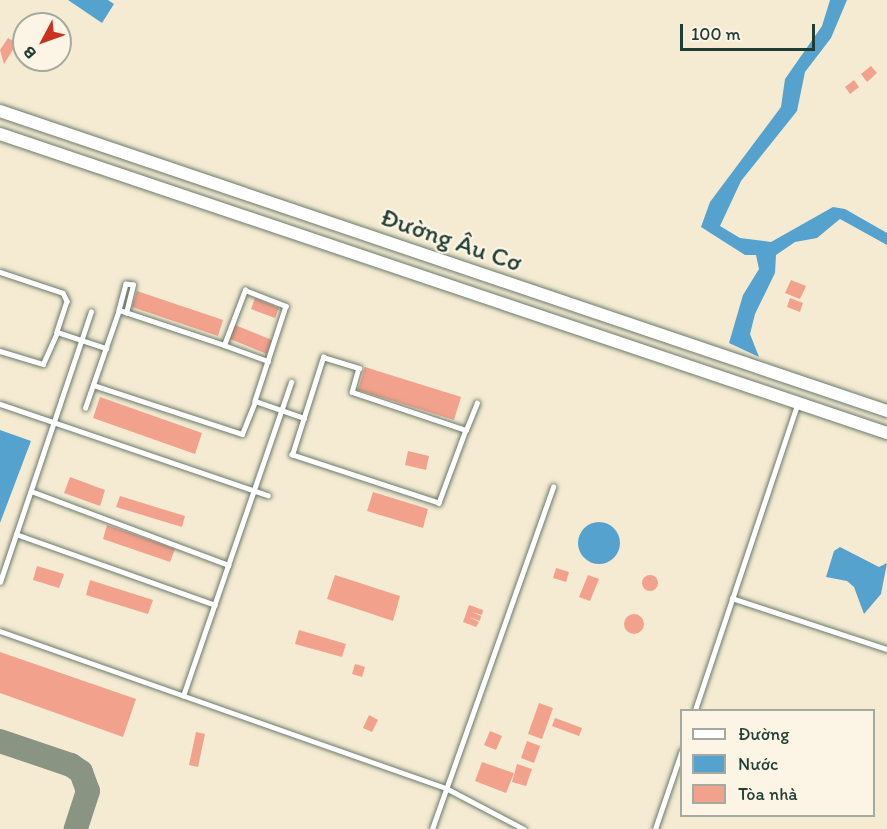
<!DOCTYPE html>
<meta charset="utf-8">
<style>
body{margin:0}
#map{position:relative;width:887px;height:829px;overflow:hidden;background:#f4ebd2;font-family:Itim,sans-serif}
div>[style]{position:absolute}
.water>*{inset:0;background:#55a2ce}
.round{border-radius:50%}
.taxiway>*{height:24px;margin:-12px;padding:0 12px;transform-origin:12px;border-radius:12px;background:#8a9483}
.building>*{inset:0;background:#f2a18c}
.roads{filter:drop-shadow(0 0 2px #6a7a6b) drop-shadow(0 0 2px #6a7a6b)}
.lane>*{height:4.5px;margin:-2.25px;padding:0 2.25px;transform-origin:2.25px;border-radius:2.25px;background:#fff}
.secondary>*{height:12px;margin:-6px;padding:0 6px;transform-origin:6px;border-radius:6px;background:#fff}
span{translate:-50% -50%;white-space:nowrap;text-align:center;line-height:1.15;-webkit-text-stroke:4.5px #fcf5e5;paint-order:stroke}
.street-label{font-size:26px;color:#1f3d34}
.legend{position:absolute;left:680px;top:709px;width:195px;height:108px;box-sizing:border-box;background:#fcf5e5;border:2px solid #a4ab9e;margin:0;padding:8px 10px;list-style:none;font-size:18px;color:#1f3d34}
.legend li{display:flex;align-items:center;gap:12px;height:30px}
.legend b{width:30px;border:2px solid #a4ab9e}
.north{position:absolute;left:12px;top:12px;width:60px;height:60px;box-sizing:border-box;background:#fcf5e5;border:2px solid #a4ab9e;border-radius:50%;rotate:229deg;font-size:16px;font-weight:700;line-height:24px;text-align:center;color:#1f3d34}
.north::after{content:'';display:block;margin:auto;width:21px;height:27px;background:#c8321e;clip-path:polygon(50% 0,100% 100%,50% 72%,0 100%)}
.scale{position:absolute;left:680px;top:24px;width:135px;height:27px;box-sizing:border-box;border:3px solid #1f3d34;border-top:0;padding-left:8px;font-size:18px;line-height:21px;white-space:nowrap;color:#1f3d34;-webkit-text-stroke:4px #fcf5e5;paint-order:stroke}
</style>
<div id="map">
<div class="water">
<div style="clip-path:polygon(68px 0,108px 0,114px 4px,102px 23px)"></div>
<div style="clip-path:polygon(830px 0,847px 0,831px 38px,805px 72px,797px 111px,741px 181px,720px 226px,740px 238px,771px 242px,833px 207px,845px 209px,887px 233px,887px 245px,840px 219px,817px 238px,795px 242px,776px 255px,775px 273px,755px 314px,750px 334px,759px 357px,729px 343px,743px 295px,759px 269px,756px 255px,745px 255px,701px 227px,710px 202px,781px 107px,785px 79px,822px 26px)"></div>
<div style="clip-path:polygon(0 430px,31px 441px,0 523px)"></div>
<div class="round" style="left:578px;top:522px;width:42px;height:42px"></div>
<div style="clip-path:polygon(840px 547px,879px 567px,887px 563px,881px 594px,864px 614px,854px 587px,847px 581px,826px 577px,834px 551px)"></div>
</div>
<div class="taxiway">
<div style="left:0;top:741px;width:75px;rotate:18.7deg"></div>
<div style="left:71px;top:765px;width:12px;rotate:35deg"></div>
<div style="left:81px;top:772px;width:20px;rotate:70deg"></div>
<div style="left:88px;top:791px;width:40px;rotate:108deg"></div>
</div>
<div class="building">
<div style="clip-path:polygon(8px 38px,17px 43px,4px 64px,0 50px)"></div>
<div style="clip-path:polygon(871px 66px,877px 73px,867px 82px,861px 74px)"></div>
<div style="clip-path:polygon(854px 80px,859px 87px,850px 94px,845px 87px)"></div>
<div style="clip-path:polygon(791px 280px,806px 286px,800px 299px,785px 293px)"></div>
<div style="clip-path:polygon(137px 291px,223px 320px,218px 336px,132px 307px)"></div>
<div style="clip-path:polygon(255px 298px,279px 308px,275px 318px,251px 309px)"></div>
<div style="clip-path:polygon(790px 298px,803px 303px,800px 312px,787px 307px)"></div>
<div style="clip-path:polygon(235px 325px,272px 340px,267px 354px,230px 339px)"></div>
<div style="clip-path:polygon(365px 367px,461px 397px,454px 420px,358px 390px)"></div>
<div style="clip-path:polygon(100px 397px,202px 433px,195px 454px,93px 418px)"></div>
<div style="clip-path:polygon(408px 451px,429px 456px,426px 470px,405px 465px)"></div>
<div style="clip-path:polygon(70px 477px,105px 490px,100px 506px,64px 493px)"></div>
<div style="clip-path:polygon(373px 492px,428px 509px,423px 528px,367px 511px)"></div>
<div style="clip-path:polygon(120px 496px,185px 516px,182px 527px,116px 507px)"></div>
<div style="clip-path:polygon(107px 525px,175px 549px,170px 562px,103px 539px)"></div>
<div style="clip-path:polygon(37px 566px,64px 574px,59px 588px,33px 580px)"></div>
<div style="clip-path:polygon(556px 568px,569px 572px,566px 582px,553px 578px)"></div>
<div class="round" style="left:642px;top:575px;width:16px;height:16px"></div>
<div style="clip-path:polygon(335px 575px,400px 596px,393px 621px,327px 599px)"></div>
<div style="clip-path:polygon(588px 575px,599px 579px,590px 601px,579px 597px)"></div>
<div style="clip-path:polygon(90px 580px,153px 600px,148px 614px,86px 595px)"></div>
<div style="clip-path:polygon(469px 605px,483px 610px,482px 615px,471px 612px,481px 616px,480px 621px,469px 617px,479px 622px,476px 627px,463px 622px)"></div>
<div class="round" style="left:624px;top:614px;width:20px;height:20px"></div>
<div style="clip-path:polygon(299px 630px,346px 644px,342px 657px,295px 644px)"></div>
<div style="clip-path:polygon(0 652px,136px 699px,123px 737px,0 693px)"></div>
<div style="clip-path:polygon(355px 664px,365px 667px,362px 677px,352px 674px)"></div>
<div style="clip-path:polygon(539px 703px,553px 708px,542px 739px,528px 734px)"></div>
<div style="clip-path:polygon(369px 715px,378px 720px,372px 732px,363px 728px)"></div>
<div style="clip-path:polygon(555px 718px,582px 728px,579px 736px,552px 726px)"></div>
<div style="clip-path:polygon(490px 731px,502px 736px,496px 750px,484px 745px)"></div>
<div style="clip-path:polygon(196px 732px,205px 734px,198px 767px,189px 765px)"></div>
<div style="clip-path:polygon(527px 741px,540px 746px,534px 763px,521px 758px)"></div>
<div style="clip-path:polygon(482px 762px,514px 773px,506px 793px,475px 781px)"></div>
<div style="clip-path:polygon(517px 764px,532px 769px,526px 786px,512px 782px)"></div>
</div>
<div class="roads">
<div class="lane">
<div style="left:0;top:272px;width:66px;rotate:18.4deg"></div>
<div style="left:63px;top:293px;width:9px;rotate:63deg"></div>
<div style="left:67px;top:301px;width:33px;rotate:108deg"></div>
<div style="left:57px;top:332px;width:52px;rotate:18.1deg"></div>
<div style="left:126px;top:313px;width:29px;rotate:-76deg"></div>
<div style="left:133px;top:285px;width:7px;rotate:-172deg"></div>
<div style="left:126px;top:284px;width:27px;rotate:105deg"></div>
<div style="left:119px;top:310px;width:111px;rotate:18.4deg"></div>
<div style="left:224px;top:345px;width:59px;rotate:-69.1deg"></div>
<div style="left:245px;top:290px;width:44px;rotate:21.3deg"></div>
<div style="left:286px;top:306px;width:100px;rotate:108.1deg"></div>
<div style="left:255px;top:401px;width:52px;rotate:19.1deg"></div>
<div style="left:224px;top:345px;width:47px;rotate:20deg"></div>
<div style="left:0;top:351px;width:45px;rotate:16.8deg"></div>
<div style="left:43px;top:364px;width:35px;rotate:-66deg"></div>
<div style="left:323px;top:357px;width:38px;rotate:17deg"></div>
<div style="left:359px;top:368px;width:25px;rotate:106deg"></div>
<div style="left:352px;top:392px;width:120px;rotate:18.4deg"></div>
<div style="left:466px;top:430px;width:78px;rotate:110.3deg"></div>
<div style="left:439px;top:503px;width:155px;rotate:-161.9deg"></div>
<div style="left:292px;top:455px;width:103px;rotate:-72.4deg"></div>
<div style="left:93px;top:385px;width:157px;rotate:18.2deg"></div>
<div style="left:242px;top:434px;width:35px;rotate:-68deg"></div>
<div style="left:0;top:404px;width:283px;rotate:18.8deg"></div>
<div style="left:85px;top:408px;width:104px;rotate:-70.9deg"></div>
<div style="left:466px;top:430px;width:29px;rotate:-68deg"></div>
<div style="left:31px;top:491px;width:211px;rotate:20.5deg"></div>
<div style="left:16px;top:534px;width:211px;rotate:19.6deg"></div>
<div style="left:0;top:582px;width:285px;rotate:-71.4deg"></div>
<div style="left:732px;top:598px;width:163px;rotate:18.2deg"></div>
<div style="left:0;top:631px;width:473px;rotate:19.4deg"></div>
<div style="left:446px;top:788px;width:88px;rotate:27.7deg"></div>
<div style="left:183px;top:696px;width:332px;rotate:-71deg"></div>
<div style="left:695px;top:710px;width:324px;rotate:-71.5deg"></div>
<div style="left:432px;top:829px;width:363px;rotate:-70.5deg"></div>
<div style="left:655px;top:829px;width:83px;rotate:-71.1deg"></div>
</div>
<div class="secondary">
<div style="left:0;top:111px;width:936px;rotate:18.69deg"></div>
<div style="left:0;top:134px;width:936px;rotate:18.63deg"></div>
</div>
</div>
<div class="street-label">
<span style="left:451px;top:240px;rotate:19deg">Đường Âu Cơ</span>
</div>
<ul class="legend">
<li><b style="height:8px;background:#fff"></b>Đường</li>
<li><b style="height:16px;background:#55a2ce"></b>Nước</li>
<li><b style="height:16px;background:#f2a18c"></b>Tòa nhà</li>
</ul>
<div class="north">B</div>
<div class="scale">100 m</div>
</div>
